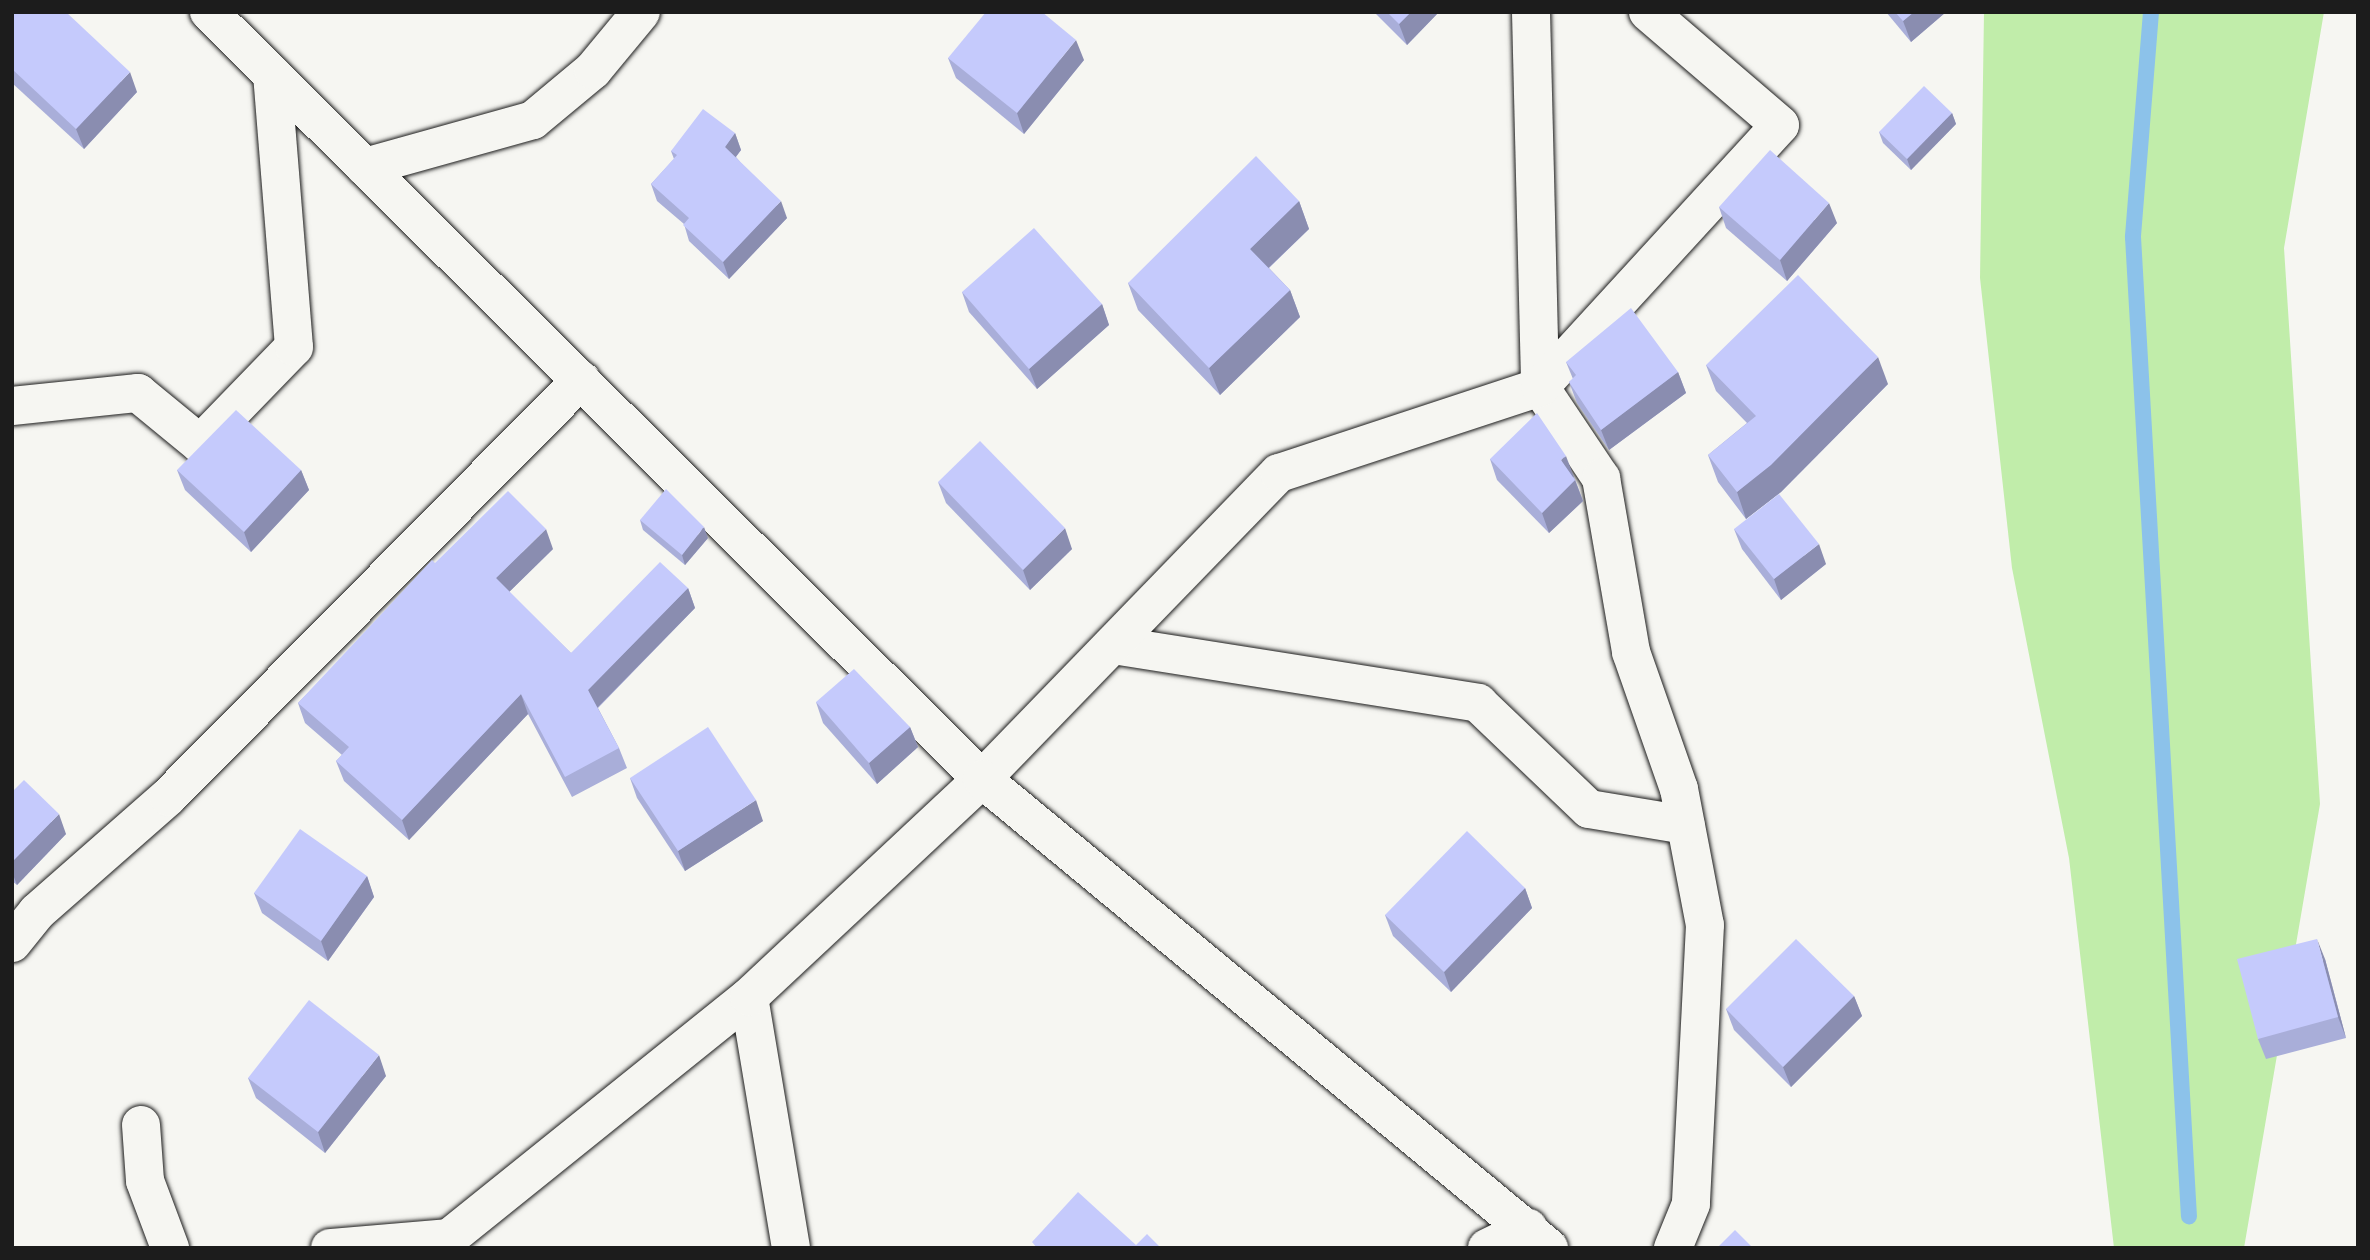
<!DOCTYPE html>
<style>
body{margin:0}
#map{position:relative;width:2370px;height:1260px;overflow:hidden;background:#f6f6f2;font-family:Kalam,sans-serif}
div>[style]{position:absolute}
.green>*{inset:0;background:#c1edaa}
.stream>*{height:16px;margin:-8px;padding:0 8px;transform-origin:8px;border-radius:8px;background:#8cc2ea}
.roads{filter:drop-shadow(0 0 2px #1c1c1c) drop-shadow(0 0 2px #1c1c1c)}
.street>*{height:38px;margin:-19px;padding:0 19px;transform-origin:19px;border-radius:19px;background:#f6f6f2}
.secondary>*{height:38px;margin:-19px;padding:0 19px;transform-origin:19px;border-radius:19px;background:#f6f6f2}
.wall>*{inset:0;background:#a9aed9}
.shaded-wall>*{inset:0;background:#8a8db0}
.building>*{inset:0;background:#c5cafc}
span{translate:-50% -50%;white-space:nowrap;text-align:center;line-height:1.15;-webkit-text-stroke:6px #f6f6f2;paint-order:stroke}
.frame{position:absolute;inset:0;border:14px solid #1c1c1c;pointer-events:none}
</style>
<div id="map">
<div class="green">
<div style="clip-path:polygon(1984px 12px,2324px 12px,2284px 248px,2320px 804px,2244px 1248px,2114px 1248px,2069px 858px,2012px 568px,1980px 278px)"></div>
</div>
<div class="stream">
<div style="left:2151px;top:12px;width:226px;rotate:94.6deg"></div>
<div style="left:2133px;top:237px;width:981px;rotate:86.73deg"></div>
</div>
<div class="roads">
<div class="street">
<div style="left:1531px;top:12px;width:375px;rotate:88.6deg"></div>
<div style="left:1540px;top:387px;width:110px;rotate:56.2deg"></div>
<div style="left:1601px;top:478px;width:177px;rotate:80.2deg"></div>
<div style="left:1631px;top:652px;width:145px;rotate:70.7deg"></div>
<div style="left:1679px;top:789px;width:138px;rotate:79.2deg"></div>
<div style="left:1705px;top:925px;width:279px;rotate:92.9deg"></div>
<div style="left:1691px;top:1204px;width:48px;rotate:112.2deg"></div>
<div style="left:365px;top:167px;width:174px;rotate:-15.6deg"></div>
<div style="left:533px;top:120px;width:78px;rotate:-39.8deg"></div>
<div style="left:593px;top:70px;width:75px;rotate:-50.4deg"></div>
<div style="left:12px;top:406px;width:127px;rotate:-5.9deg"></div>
<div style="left:138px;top:393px;width:80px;rotate:39.4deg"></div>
<div style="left:200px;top:444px;width:135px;rotate:-45.9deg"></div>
<div style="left:294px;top:347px;width:273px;rotate:-94.6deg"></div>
<div style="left:1113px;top:645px;width:370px;rotate:9deg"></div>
<div style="left:1478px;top:703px;width:153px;rotate:43.7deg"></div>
<div style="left:1589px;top:809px;width:98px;rotate:9.4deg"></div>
<div style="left:12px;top:943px;width:40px;rotate:-51deg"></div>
<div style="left:37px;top:912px;width:174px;rotate:-41.3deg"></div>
<div style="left:168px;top:797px;width:587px;rotate:-45.28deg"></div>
<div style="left:141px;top:1125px;width:56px;rotate:85.9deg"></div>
<div style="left:145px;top:1181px;width:72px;rotate:69.5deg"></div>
<div style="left:330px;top:1248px;width:119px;rotate:-4.8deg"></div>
<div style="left:449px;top:1238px;width:385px;rotate:-38.8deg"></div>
<div style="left:791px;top:1248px;width:254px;rotate:-99.5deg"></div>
<div style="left:749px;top:997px;width:319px;rotate:-43.1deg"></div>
<div style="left:982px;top:779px;width:426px;rotate:-45.9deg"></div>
<div style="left:1279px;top:473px;width:275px;rotate:-18.2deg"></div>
<div style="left:1540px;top:387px;width:355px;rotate:-47.5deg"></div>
<div style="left:1780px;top:125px;width:174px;rotate:-139.4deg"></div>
<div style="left:1487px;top:1248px;width:46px;rotate:-26deg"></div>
</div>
<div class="secondary">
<div style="left:209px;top:12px;width:1089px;rotate:44.78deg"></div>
<div style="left:982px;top:779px;width:736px;rotate:39.6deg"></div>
</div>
</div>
<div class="wall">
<div style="clip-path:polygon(12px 12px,137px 92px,84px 149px,12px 83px)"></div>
<div style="clip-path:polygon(1374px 12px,1439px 12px,1407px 45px)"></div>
<div style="clip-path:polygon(1886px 12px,1946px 12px,1911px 42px)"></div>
<div style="clip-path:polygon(948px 58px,1084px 60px,1024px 134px,956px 78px)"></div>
<div style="clip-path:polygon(1952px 113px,1956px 124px,1911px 170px,1883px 143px,1879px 132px)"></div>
<div style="clip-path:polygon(735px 133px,741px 150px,736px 157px,787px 218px,729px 279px,689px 241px,684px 224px,657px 201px,651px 184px,674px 159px,671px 151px)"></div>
<div style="clip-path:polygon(1299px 201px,1309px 229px,1269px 268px,1290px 290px,1300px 317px,1220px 395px,1138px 310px,1128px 283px)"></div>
<div style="clip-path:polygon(1719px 207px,1837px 223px,1787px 281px,1726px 228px)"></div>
<div style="clip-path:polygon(962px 292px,1102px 304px,1109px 325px,1037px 389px,969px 312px)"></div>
<div style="clip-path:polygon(1566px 362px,1678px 372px,1686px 393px,1609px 450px,1577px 403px,1569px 382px,1573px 379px)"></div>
<div style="clip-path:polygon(1706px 365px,1888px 384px,1781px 492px,1746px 519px,1718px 482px,1708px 455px,1747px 423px,1716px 391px)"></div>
<div style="clip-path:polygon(1490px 459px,1574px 477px,1583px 501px,1549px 533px,1497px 480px)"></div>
<div style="clip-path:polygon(177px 470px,301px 470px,309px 490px,251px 552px,185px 490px)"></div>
<div style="clip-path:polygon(938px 482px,1072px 549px,1030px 590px,946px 503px)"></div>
<div style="clip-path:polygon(640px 520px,708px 538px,685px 565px,643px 530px)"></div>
<div style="clip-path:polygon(1734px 529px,1826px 564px,1781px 600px,1742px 549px)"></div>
<div style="clip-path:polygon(553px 549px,509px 592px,571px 653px,688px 588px,695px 608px,598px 708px,619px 748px,627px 768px,572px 797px,528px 714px,409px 840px,344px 781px,336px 761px,342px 755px,305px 723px,298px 703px,435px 563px)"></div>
<div style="clip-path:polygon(816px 702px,910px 727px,918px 747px,877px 784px,823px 723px)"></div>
<div style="clip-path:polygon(630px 778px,763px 821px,685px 871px,637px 798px)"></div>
<div style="clip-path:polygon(12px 792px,66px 834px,17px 885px,12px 881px)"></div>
<div style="clip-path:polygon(367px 876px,374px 897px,328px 961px,262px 913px,254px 893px)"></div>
<div style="clip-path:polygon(1525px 888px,1532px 908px,1451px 992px,1393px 936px,1385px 915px)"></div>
<div style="clip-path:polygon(2325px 959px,2346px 1038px,2266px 1059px,2258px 1039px)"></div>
<div style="clip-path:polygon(1854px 996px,1862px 1016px,1791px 1087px,1734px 1030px,1726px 1009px)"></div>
<div style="clip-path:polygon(386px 1076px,325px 1153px,256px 1098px,248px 1078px)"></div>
</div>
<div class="shaded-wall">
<div style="clip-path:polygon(1411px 12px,1439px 12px,1407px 45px,1399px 24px)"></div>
<div style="clip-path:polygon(1914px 12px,1946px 12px,1911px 42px,1903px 21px)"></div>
<div style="clip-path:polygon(1076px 40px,1084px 60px,1024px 134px,1017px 113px)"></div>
<div style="clip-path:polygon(130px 72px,137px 92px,84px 149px,76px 129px)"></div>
<div style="clip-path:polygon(1952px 113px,1956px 124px,1911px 170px,1907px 159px)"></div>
<div style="clip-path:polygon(735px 133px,741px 150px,731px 163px,725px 147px)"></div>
<div style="clip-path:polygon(781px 201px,787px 218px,729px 279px,723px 262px)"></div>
<div style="clip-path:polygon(1299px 201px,1309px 229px,1260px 276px,1250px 249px)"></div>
<div style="clip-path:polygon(1829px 203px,1837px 223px,1787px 281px,1780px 260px)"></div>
<div style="clip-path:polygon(1290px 290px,1300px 317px,1220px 395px,1209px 368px)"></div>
<div style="clip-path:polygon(1102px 304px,1109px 325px,1037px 389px,1029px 369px)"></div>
<div style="clip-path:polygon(1878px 357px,1888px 384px,1781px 492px,1746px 519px,1737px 492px)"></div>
<div style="clip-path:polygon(1678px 372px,1686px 393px,1609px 450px,1601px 430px)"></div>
<div style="clip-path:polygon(1566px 456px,1574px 477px,1568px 480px,1561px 460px)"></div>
<div style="clip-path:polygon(301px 470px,309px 490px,251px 552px,244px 532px)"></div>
<div style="clip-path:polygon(1575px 480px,1583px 501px,1549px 533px,1542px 513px)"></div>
<div style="clip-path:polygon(704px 527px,708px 538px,685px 565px,682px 555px)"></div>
<div style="clip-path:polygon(1065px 528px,1072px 549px,1030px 590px,1023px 570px)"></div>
<div style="clip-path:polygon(546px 529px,553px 549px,503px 598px,496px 578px)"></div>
<div style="clip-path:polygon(1819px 544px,1826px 564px,1781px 600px,1774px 579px)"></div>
<div style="clip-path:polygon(688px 588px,695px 608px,595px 710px,588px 690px)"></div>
<div style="clip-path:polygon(521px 694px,528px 714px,409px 840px,402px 820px)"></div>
<div style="clip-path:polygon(910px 727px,918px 747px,877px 784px,869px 763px)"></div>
<div style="clip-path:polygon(756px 800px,763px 821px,685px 871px,678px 851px)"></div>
<div style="clip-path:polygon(59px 814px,66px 834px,17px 885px,12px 872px,12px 862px)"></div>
<div style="clip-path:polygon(367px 876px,374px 897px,328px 961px,321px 941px)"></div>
<div style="clip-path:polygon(1525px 888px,1532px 908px,1451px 992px,1444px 972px)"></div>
<div style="clip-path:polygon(2317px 939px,2325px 959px,2346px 1038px,2338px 1017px)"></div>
<div style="clip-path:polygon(1854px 996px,1862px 1016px,1791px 1087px,1783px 1067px)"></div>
<div style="clip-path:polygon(379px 1055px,386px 1076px,325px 1153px,318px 1132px)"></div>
</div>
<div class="building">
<div style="clip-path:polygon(12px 12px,66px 12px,130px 72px,76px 129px,12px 69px)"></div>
<div style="clip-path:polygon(986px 12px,1042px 12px,1076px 40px,1017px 113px,948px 58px)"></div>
<div style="clip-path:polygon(1387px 12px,1411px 12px,1399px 24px)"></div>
<div style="clip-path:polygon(1895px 12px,1914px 12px,1903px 21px)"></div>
<div style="clip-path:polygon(1924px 86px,1952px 113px,1907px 159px,1879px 132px)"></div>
<div style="clip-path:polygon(703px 109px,735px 133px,725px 147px,781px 201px,723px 262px,683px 225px,689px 218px,651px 184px,677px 155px,671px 151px)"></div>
<div style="clip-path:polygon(1770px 150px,1829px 203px,1780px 260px,1719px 207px)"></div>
<div style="clip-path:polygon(1256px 156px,1299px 201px,1250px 249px,1290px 290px,1209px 368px,1128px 283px)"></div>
<div style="clip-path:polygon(1034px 228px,1102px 304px,1029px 369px,962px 292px)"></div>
<div style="clip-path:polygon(1798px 275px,1878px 357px,1771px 465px,1737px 492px,1708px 455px,1756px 416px,1706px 365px)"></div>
<div style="clip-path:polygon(1631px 308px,1678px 372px,1601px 430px,1569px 382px,1576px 375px,1566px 362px)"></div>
<div style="clip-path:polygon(236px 410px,301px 470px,244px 532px,177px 470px)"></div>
<div style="clip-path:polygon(1537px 413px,1566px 456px,1561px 460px,1575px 480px,1542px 513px,1490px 459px)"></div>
<div style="clip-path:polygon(980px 441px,1065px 528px,1023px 570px,938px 482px)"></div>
<div style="clip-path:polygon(666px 489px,704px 527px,682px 555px,640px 520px)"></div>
<div style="clip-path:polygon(508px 491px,546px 529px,496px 578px,571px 653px,660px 562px,688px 588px,588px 690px,619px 748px,565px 777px,521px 694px,402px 820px,336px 761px,349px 747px,298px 703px,432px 560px,435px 563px)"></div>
<div style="clip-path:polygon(1779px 494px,1819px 544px,1774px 579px,1734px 529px)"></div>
<div style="clip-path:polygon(854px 669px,910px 727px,869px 763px,816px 702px)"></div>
<div style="clip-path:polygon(708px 727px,756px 800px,678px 851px,630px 778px)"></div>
<div style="clip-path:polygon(24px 780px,59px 814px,12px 862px,12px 792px)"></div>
<div style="clip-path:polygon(300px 829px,367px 876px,321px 941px,254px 893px)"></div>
<div style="clip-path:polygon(1467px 831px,1525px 888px,1444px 972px,1385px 915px)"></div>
<div style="clip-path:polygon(1796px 939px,1854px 996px,1783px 1067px,1726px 1009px)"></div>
<div style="clip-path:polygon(2317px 939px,2338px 1017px,2258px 1039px,2237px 959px)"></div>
<div style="clip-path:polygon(309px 1000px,379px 1055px,318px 1132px,248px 1078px)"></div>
<div style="clip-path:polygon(1078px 1192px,1136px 1245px,1147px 1234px,1161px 1248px,1037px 1248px,1032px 1242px)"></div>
<div style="clip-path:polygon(1735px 1230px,1753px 1248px,1717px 1248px)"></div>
</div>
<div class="frame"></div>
</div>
